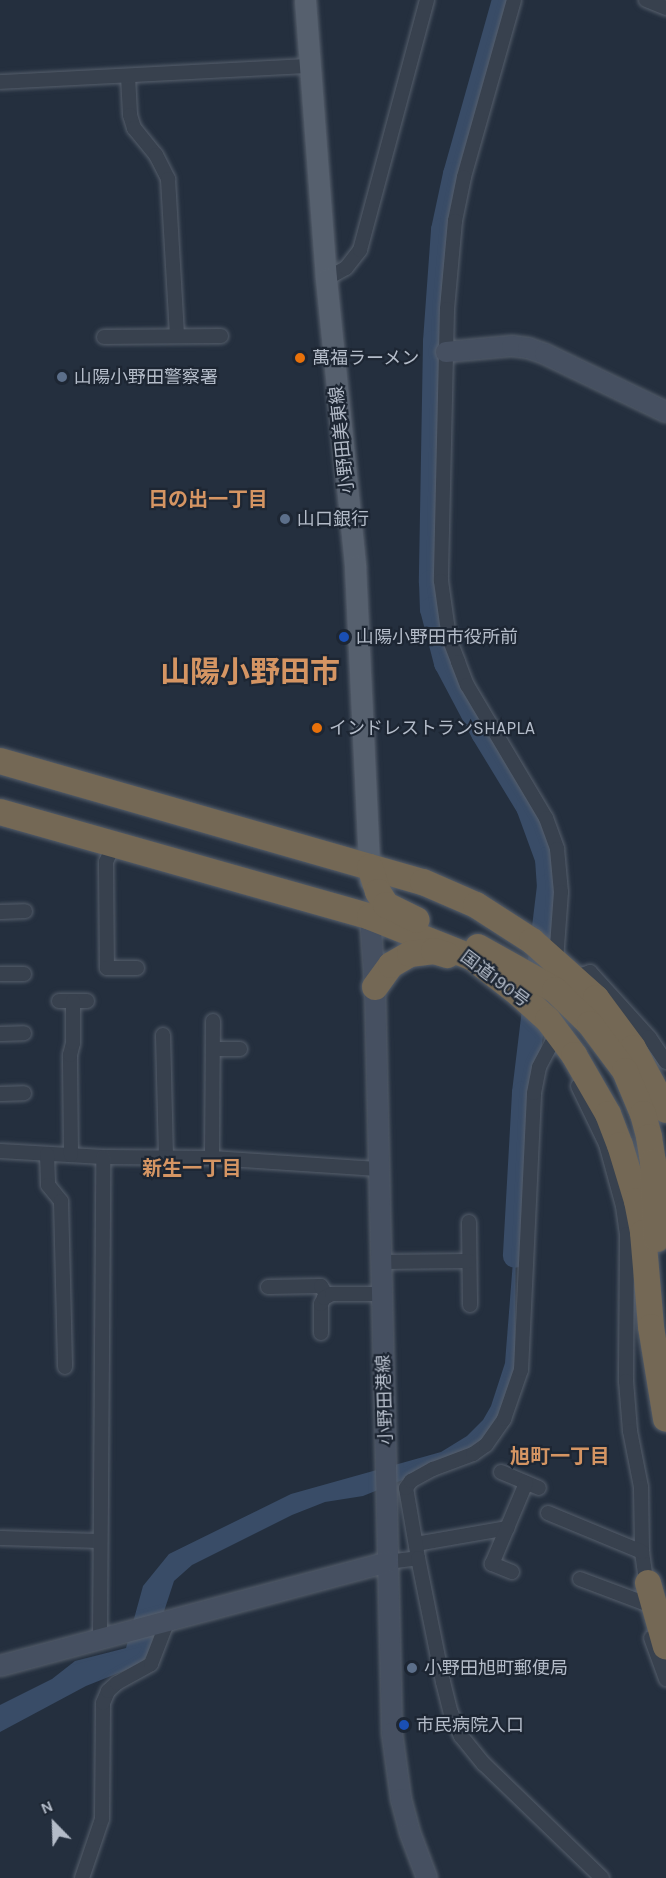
<!DOCTYPE html>
<meta charset="utf-8">
<style>
body{margin:0}
#map{position:relative;width:666px;height:1878px;overflow:hidden;background:#242f3e;font-family:Karla,"Noto Sans JP",sans-serif}
div>[style]{position:absolute}
.water>*{inset:0;background:#394c67}
.river>*{height:24px;margin:-12px;padding:0 12px;transform-origin:12px;border-radius:12px;background:#394c67}
.roads{filter:drop-shadow(0 0 2px #565f6c) drop-shadow(0 0 2px #565f6c)}
.street>*{height:14px;margin:-7px;padding:0 7px;transform-origin:7px;border-radius:7px;background:#38414e}
.secondary>*{height:20px;margin:-10px;padding:0 10px;transform-origin:10px;border-radius:10px;background:#465061}
.primary>*{height:21px;margin:-10.5px;padding:0 10.5px;transform-origin:10.5px;border-radius:10.5px;background:#56606e}
.highway>*{height:26px;margin:-13px;padding:0 13px;transform-origin:13px;border-radius:13px;background:#746855}
.dots>*{width:16px;height:16px;translate:-50% -50%;box-sizing:border-box;border:3px solid #1d2633;border-radius:50%}
span{translate:-50% -50%;white-space:nowrap;text-align:center;line-height:1.15;-webkit-text-stroke:4.5px #1d2633;paint-order:stroke}
.poi-label{font-size:18px;color:#b4bcc9}
.left{translate:0 -50%;text-align:left}
.street-label{font-size:18px;color:#b4bcc9}
.neighbourhood-label{font-size:20px;color:#d59563;font-weight:700}
.town-label{font-size:30px;color:#d59563;font-weight:700}
.north{position:absolute;left:24px;top:1794px;width:60px;height:60px;-webkit-text-stroke:4px #1d2633;paint-order:stroke;rotate:337deg;font-size:16px;font-weight:700;line-height:24px;text-align:center;color:#b4bcc9}
.north::after{content:'';display:block;margin:auto;width:21px;height:27px;background:#b4bcc9;clip-path:polygon(50% 0,100% 100%,50% 72%,0 100%)}
</style>
<div id="map">
<div class="water">
<div style="clip-path:polygon(516px 1223px,515px 1367px,508px 1394px,491px 1434px,477px 1446px,410px 1477px,363px 1496px,325px 1502px,292px 1515px,192px 1565px,174px 1581px,152px 1648px,141px 1664px,86px 1686px,0 1732px,0 1705px,52px 1679px,75px 1661px,126px 1648px,143px 1586px,169px 1554px,291px 1494px,441px 1452px,467px 1436px,483px 1420px,491px 1406px,505px 1363px)"></div>
</div>
<div class="river">
<div style="left:504px;top:0;width:181px;rotate:105.7deg"></div>
<div style="left:455px;top:174px;width:57px;rotate:102.1deg"></div>
<div style="left:443px;top:230px;width:112px;rotate:94.1deg"></div>
<div style="left:435px;top:342px;width:240px;rotate:91deg"></div>
<div style="left:431px;top:582px;width:27px;rotate:88deg"></div>
<div style="left:432px;top:609px;width:56px;rotate:75.5deg"></div>
<div style="left:446px;top:663px;width:79px;rotate:62.1deg"></div>
<div style="left:483px;top:733px;width:87px;rotate:58.7deg"></div>
<div style="left:528px;top:807px;width:55px;rotate:69.9deg"></div>
<div style="left:547px;top:859px;width:27px;rotate:86deg"></div>
<div style="left:549px;top:886px;width:209px;rotate:96.9deg"></div>
<div style="left:524px;top:1093px;width:163px;rotate:93.2deg"></div>
</div>
<div class="roads">
<div class="street">
<div style="left:514px;top:0;width:184px;rotate:105.8deg"></div>
<div style="left:464px;top:177px;width:45px;rotate:101.6deg"></div>
<div style="left:455px;top:221px;width:88px;rotate:95.2deg"></div>
<div style="left:447px;top:309px;width:272px;rotate:91.3deg"></div>
<div style="left:441px;top:581px;width:58px;rotate:82deg"></div>
<div style="left:449px;top:638px;width:26px;rotate:69deg"></div>
<div style="left:458px;top:662px;width:25px;rotate:69deg"></div>
<div style="left:467px;top:685px;width:155px;rotate:59.3deg"></div>
<div style="left:546px;top:818px;width:33px;rotate:70deg"></div>
<div style="left:557px;top:849px;width:43px;rotate:84.7deg"></div>
<div style="left:561px;top:892px;width:68px;rotate:94.2deg"></div>
<div style="left:646px;top:0;width:22px;rotate:22deg"></div>
<div style="left:128px;top:76px;width:39px;rotate:87deg"></div>
<div style="left:130px;top:115px;width:14px;rotate:73deg"></div>
<div style="left:134px;top:128px;width:35px;rotate:51deg"></div>
<div style="left:156px;top:155px;width:27px;rotate:63deg"></div>
<div style="left:168px;top:179px;width:157px;rotate:86.7deg"></div>
<div style="left:0;top:82px;width:310px;rotate:-3deg"></div>
<div style="left:326px;top:279px;width:23px;rotate:-29deg"></div>
<div style="left:346px;top:268px;width:23px;rotate:-52deg"></div>
<div style="left:360px;top:250px;width:259px;rotate:-75deg"></div>
<div style="left:104px;top:337px;width:117px;rotate:-0.5deg"></div>
<div style="left:114px;top:844px;width:20px;rotate:114deg"></div>
<div style="left:106px;top:862px;width:106px;rotate:89.5deg"></div>
<div style="left:107px;top:968px;width:30px"></div>
<div style="left:0;top:912px;width:25px;rotate:-2deg"></div>
<div style="left:0;top:974px;width:24px"></div>
<div style="left:575px;top:977px;width:16px;rotate:-18deg"></div>
<div style="left:590px;top:972px;width:88px;rotate:47.8deg"></div>
<div style="left:649px;top:1037px;width:30px;rotate:56deg"></div>
<div style="left:59px;top:1001px;width:28px"></div>
<div style="left:0;top:1034px;width:24px;rotate:-2deg"></div>
<div style="left:163px;top:1035px;width:124px;rotate:88.6deg"></div>
<div style="left:213px;top:1049px;width:27px"></div>
<div style="left:578px;top:1086px;width:64px;rotate:64.2deg"></div>
<div style="left:606px;top:1144px;width:64px;rotate:74.7deg"></div>
<div style="left:623px;top:1206px;width:28px;rotate:82deg"></div>
<div style="left:627px;top:1234px;width:147px;rotate:90.4deg"></div>
<div style="left:626px;top:1381px;width:50px;rotate:85.4deg"></div>
<div style="left:630px;top:1431px;width:57px;rotate:78.9deg"></div>
<div style="left:641px;top:1487px;width:65px;rotate:89.1deg"></div>
<div style="left:642px;top:1552px;width:35px;rotate:82deg"></div>
<div style="left:0;top:1094px;width:24px;rotate:-2deg"></div>
<div style="left:0;top:1151px;width:103px;rotate:3.3deg"></div>
<div style="left:103px;top:1157px;width:109px;rotate:0.5deg"></div>
<div style="left:212px;top:1158px;width:166px;rotate:3.8deg"></div>
<div style="left:47px;top:1154px;width:31px;rotate:88deg"></div>
<div style="left:48px;top:1185px;width:21px;rotate:51deg"></div>
<div style="left:61px;top:1201px;width:166px;rotate:88.6deg"></div>
<div style="left:71px;top:1155px;width:100px;rotate:-90.6deg"></div>
<div style="left:70px;top:1055px;width:12px;rotate:-76deg"></div>
<div style="left:73px;top:1043px;width:42px;rotate:-90deg"></div>
<div style="left:212px;top:1158px;width:137px;rotate:-89.6deg"></div>
<div style="left:469px;top:1222px;width:83px;rotate:89.3deg"></div>
<div style="left:380px;top:1262px;width:89px;rotate:-0.6deg"></div>
<div style="left:268px;top:1287px;width:53px;rotate:-1.1deg"></div>
<div style="left:321px;top:1286px;width:12px;rotate:59deg"></div>
<div style="left:321px;top:1333px;width:29px;rotate:-90deg"></div>
<div style="left:321px;top:1304px;width:7px;rotate:-63deg"></div>
<div style="left:324px;top:1298px;width:9px;rotate:-27deg"></div>
<div style="left:332px;top:1294px;width:49px"></div>
<div style="left:501px;top:1472px;width:41px;rotate:22.8deg"></div>
<div style="left:548px;top:1513px;width:102px;rotate:22.5deg"></div>
<div style="left:0;top:1538px;width:100px;rotate:1.7deg"></div>
<div style="left:416px;top:1544px;width:93px;rotate:-9.9deg"></div>
<div style="left:418px;top:1558px;width:71px;rotate:-99.7deg"></div>
<div style="left:406px;top:1488px;width:9px;rotate:-54deg"></div>
<div style="left:411px;top:1481px;width:25px;rotate:-29deg"></div>
<div style="left:433px;top:1469px;width:43px;rotate:-20.6deg"></div>
<div style="left:473px;top:1454px;width:16px;rotate:-35deg"></div>
<div style="left:486px;top:1445px;width:32px;rotate:-55deg"></div>
<div style="left:504px;top:1419px;width:52px;rotate:-70.9deg"></div>
<div style="left:521px;top:1370px;width:277px;rotate:-87.3deg"></div>
<div style="left:534px;top:1093px;width:26px;rotate:-79deg"></div>
<div style="left:539px;top:1067px;width:27px;rotate:-62deg"></div>
<div style="left:387px;top:1562px;width:31px;rotate:-7deg"></div>
<div style="left:418px;top:1558px;width:126px;rotate:78.6deg"></div>
<div style="left:443px;top:1682px;width:32px;rotate:76deg"></div>
<div style="left:451px;top:1713px;width:25px;rotate:67deg"></div>
<div style="left:461px;top:1736px;width:36px;rotate:51deg"></div>
<div style="left:484px;top:1764px;width:164px;rotate:44deg"></div>
<div style="left:512px;top:1572px;width:22px;rotate:-158deg"></div>
<div style="left:492px;top:1564px;width:88px;rotate:-67.2deg"></div>
<div style="left:580px;top:1579px;width:68px;rotate:20.6deg"></div>
<div style="left:100px;top:1637px;width:480px;rotate:-89.6deg"></div>
<div style="left:651px;top:1638px;width:44px;rotate:69.9deg"></div>
<div style="left:82px;top:1878px;width:62px;rotate:-71.3deg"></div>
<div style="left:102px;top:1819px;width:116px;rotate:-89.5deg"></div>
<div style="left:103px;top:1703px;width:13px;rotate:-67deg"></div>
<div style="left:108px;top:1691px;width:12px;rotate:-42deg"></div>
<div style="left:117px;top:1683px;width:39px;rotate:-29deg"></div>
<div style="left:151px;top:1664px;width:47px;rotate:-68.9deg"></div>
</div>
<div class="secondary">
<div style="left:446px;top:352px;width:66px;rotate:-5.2deg"></div>
<div style="left:512px;top:346px;width:16px;rotate:7deg"></div>
<div style="left:528px;top:348px;width:18px;rotate:19deg"></div>
<div style="left:545px;top:354px;width:134px;rotate:25.6deg"></div>
<div style="left:370px;top:917px;width:70px;rotate:85.9deg"></div>
<div style="left:375px;top:987px;width:746px;rotate:88.69deg"></div>
<div style="left:392px;top:1733px;width:67px;rotate:82.2deg"></div>
<div style="left:401px;top:1799px;width:35px;rotate:75deg"></div>
<div style="left:410px;top:1833px;width:48px;rotate:69.3deg"></div>
<div style="left:0;top:1666px;width:401px;rotate:-15deg"></div>
</div>
<div class="primary">
<div style="left:305px;top:0;width:280px;rotate:85.7deg"></div>
<div style="left:326px;top:279px;width:288px;rotate:84.2deg"></div>
<div style="left:355px;top:566px;width:315px;rotate:87.3deg"></div>
</div>
<div class="highway">
<div style="left:0;top:761px;width:440px;rotate:16deg"></div>
<div style="left:423px;top:882px;width:58px;rotate:23.5deg"></div>
<div style="left:476px;top:905px;width:67px;rotate:32.7deg"></div>
<div style="left:532px;top:941px;width:86px;rotate:41.7deg"></div>
<div style="left:596px;top:998px;width:62px;rotate:53.5deg"></div>
<div style="left:633px;top:1048px;width:70px;rotate:62deg"></div>
<div style="left:0;top:812px;width:385px;rotate:15.8deg"></div>
<div style="left:370px;top:917px;width:111px;rotate:21.7deg"></div>
<div style="left:473px;top:958px;width:57px;rotate:37.9deg"></div>
<div style="left:518px;top:993px;width:40px;rotate:42deg"></div>
<div style="left:548px;top:1020px;width:44px;rotate:53.4deg"></div>
<div style="left:574px;top:1055px;width:68px;rotate:60deg"></div>
<div style="left:608px;top:1114px;width:33px;rotate:69deg"></div>
<div style="left:620px;top:1145px;width:59px;rotate:73.1deg"></div>
<div style="left:637px;top:1201px;width:33px;rotate:79deg"></div>
<div style="left:643px;top:1233px;width:94px;rotate:85.1deg"></div>
<div style="left:651px;top:1327px;width:93px;rotate:80.7deg"></div>
<div style="left:370px;top:867px;width:26px;rotate:72deg"></div>
<div style="left:378px;top:892px;width:15px;rotate:58deg"></div>
<div style="left:386px;top:905px;width:34px;rotate:26deg"></div>
<div style="left:478px;top:947px;width:88px;rotate:29.2deg"></div>
<div style="left:555px;top:990px;width:49px;rotate:44.2deg"></div>
<div style="left:590px;top:1024px;width:59px;rotate:53.3deg"></div>
<div style="left:625px;top:1071px;width:47px;rotate:67.3deg"></div>
<div style="left:643px;top:1114px;width:24px;rotate:75deg"></div>
<div style="left:649px;top:1137px;width:25px;rotate:81deg"></div>
<div style="left:653px;top:1162px;width:77px;rotate:87deg"></div>
<div style="left:375px;top:987px;width:27px;rotate:-54deg"></div>
<div style="left:391px;top:965px;width:22px;rotate:-30deg"></div>
<div style="left:410px;top:954px;width:24px;rotate:-7deg"></div>
<div style="left:434px;top:951px;width:14px;rotate:17deg"></div>
<div style="left:648px;top:1583px;width:66px;rotate:74.3deg"></div>
</div>
</div>
<div class="dots">
<div style="left:300px;top:358px;background:#e8710a"></div>
<div style="left:62px;top:377px;background:#5c6f8a"></div>
<div style="left:285px;top:519px;background:#5c6f8a"></div>
<div style="left:344px;top:637px;background:#1a4fb4"></div>
<div style="left:317px;top:728px;background:#e8710a"></div>
<div style="left:412px;top:1668px;background:#5c6f8a"></div>
<div style="left:404px;top:1725px;background:#1a4fb4"></div>
</div>
<div class="poi-label">
<span class="left" style="left:312px;top:358px">萬福ラーメン</span>
<span class="left" style="left:74px;top:377px">山陽小野田警察署</span>
<span class="left" style="left:297px;top:519px">山口銀行</span>
<span class="left" style="left:356px;top:637px">山陽小野田市役所前</span>
<span class="left" style="left:329px;top:728px">インドレストランSHAPLA</span>
<span class="left" style="left:424px;top:1668px">小野田旭町郵便局</span>
<span class="left" style="left:416px;top:1725px">市民病院入口</span>
</div>
<div class="street-label">
<span style="left:342px;top:440px;rotate:-96deg">小野田美東線</span>
<span style="left:495px;top:979px;rotate:37deg">国道190号</span>
<span style="left:385px;top:1400px;rotate:-92deg">小野田港線</span>
</div>
<div class="neighbourhood-label">
<span style="left:208px;top:499px">日の出一丁目</span>
<span style="left:192px;top:1168px">新生一丁目</span>
<span style="left:560px;top:1456px">旭町一丁目</span>
</div>
<div class="town-label">
<span style="left:250px;top:672px">山陽小野田市</span>
</div>
<div class="north">N</div>
</div>
